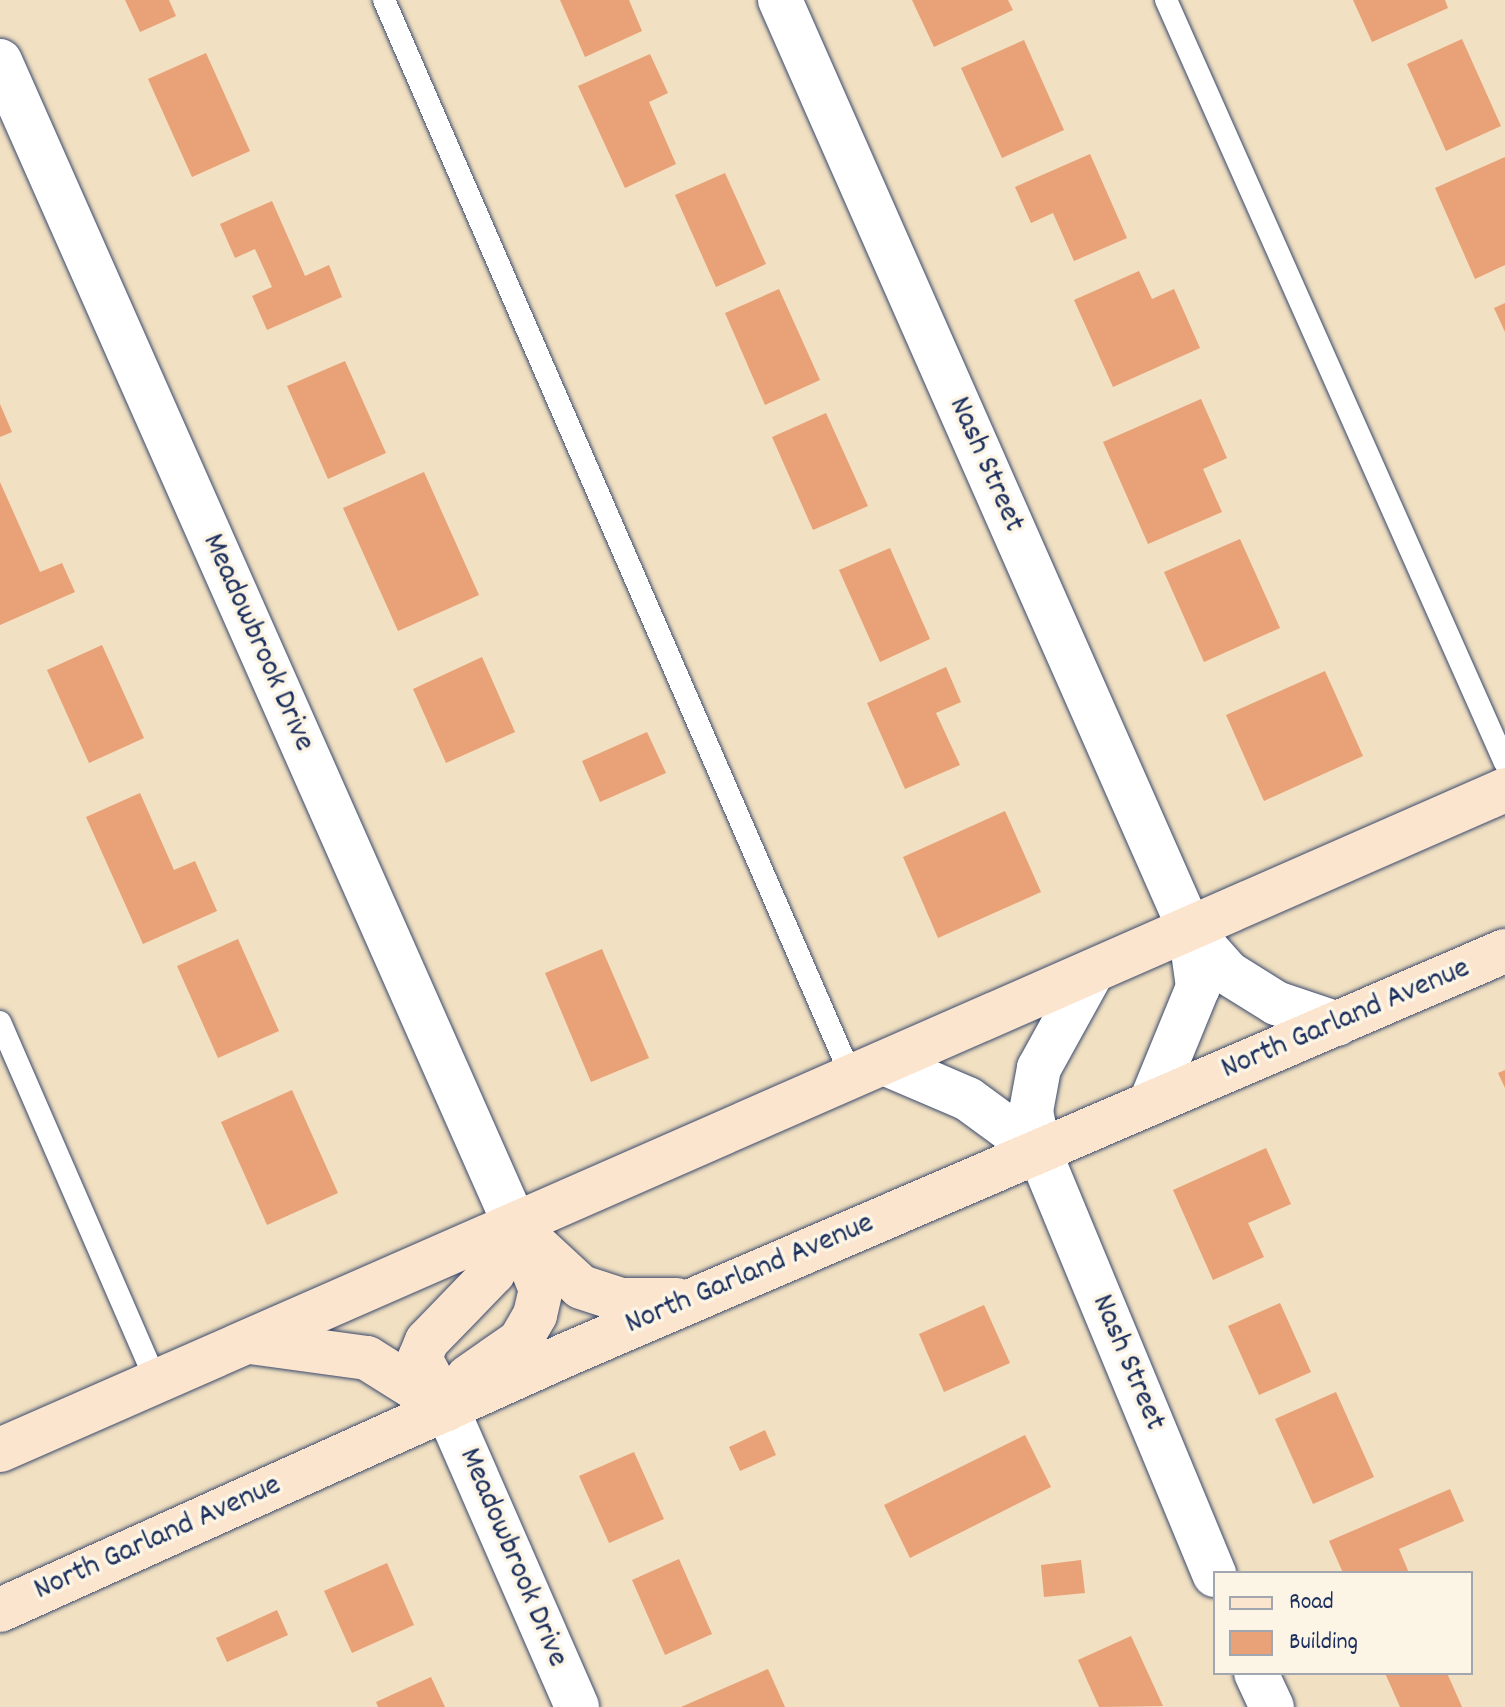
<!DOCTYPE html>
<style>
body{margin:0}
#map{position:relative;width:1505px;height:1707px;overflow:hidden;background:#f1e0c1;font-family:Dekko,sans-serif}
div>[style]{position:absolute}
.building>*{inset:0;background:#e9a177}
.roads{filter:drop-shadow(0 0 2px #3b4a6d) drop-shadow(0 0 2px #3b4a6d)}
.lane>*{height:22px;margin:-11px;padding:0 11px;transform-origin:11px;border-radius:11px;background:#fff}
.street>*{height:44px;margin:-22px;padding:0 22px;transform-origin:22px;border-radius:22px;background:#fff}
.secondary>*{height:44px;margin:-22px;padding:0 22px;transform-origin:22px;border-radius:22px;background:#fce5cf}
span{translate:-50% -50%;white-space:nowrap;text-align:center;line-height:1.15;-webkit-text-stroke:7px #fcf5e5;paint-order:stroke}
.street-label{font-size:32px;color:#1b2f5e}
.legend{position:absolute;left:1213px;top:1571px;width:260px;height:104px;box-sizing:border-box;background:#fcf5e5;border:2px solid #a2a6af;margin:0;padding:10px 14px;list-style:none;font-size:24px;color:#1b2f5e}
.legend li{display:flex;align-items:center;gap:16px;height:40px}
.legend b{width:40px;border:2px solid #a2a6af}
</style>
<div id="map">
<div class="building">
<div style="clip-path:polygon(125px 0,169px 0,176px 16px,140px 32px)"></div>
<div style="clip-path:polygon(560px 0,629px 0,642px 31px,585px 57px)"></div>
<div style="clip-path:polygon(912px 0,1008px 0,1013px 10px,934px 47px)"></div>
<div style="clip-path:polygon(1353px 0,1445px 0,1448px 8px,1372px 42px)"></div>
<div style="clip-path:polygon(1462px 39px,1501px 126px,1446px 151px,1407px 64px)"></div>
<div style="clip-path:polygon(1024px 40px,1064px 130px,1002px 158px,961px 68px)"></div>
<div style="clip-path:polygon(206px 53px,250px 151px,192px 177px,148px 79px)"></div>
<div style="clip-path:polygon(650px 54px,668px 93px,649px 102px,676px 164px,625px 188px,578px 86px)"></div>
<div style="clip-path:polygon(1090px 154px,1127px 238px,1074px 261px,1053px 213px,1031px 223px,1015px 187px)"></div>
<div style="clip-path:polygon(1505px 157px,1505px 265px,1475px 279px,1435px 188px)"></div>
<div style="clip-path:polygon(725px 173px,766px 264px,716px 287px,675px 195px)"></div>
<div style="clip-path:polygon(272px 201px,305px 276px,329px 265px,342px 297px,267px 330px,252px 296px,272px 287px,255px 249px,235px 258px,220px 224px)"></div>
<div style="clip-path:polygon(1139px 271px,1152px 299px,1174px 289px,1200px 348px,1113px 387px,1074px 300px)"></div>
<div style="clip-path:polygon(779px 289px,820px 380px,765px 405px,725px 313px)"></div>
<div style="clip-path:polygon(1505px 303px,1505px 332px,1494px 308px)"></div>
<div style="clip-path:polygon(345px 361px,386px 453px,328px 479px,287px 386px)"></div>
<div style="clip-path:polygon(1201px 399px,1227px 458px,1203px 469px,1222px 512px,1148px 544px,1103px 442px)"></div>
<div style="clip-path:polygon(0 404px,12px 432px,0 437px)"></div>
<div style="clip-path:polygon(826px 413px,868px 506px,813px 530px,772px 437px)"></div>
<div style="clip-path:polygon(424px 472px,479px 595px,398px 631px,343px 508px)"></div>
<div style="clip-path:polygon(0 482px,40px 572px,62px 563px,75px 592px,0 625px)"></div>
<div style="clip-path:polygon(1240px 539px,1280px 628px,1204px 662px,1164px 572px)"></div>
<div style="clip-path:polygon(890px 548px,930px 639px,880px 662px,839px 570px)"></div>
<div style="clip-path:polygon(102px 645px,144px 738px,89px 763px,47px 670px)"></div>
<div style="clip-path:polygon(482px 657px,515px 732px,446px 763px,413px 689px)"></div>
<div style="clip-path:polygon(946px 667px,961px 702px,936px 713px,960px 765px,905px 789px,867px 703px)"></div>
<div style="clip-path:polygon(1325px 671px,1363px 756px,1264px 801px,1226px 715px)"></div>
<div style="clip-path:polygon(647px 732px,666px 773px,600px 802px,582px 761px)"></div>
<div style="clip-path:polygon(140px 793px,174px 870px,195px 861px,217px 911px,143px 944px,86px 817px)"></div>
<div style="clip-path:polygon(1005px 811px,1041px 892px,938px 938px,903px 857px)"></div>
<div style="clip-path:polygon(238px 939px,279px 1031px,218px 1058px,177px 966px)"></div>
<div style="clip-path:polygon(602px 949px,649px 1058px,591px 1082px,545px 973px)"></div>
<div style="clip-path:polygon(1505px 1070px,1505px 1088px,1498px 1073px)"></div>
<div style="clip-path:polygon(292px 1090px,338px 1193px,267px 1225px,221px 1122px)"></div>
<div style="clip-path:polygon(1266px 1148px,1291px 1204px,1248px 1223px,1264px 1257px,1213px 1280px,1173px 1190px)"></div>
<div style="clip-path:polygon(1280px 1303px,1311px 1372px,1259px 1395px,1228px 1326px)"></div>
<div style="clip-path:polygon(984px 1305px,1010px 1363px,944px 1392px,919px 1334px)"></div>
<div style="clip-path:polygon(1336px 1392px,1374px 1477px,1313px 1504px,1275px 1419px)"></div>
<div style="clip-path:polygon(765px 1430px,776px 1455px,740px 1471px,729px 1447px)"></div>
<div style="clip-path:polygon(1025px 1435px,1051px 1487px,910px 1558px,884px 1505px)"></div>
<div style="clip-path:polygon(634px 1452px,664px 1519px,609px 1543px,579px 1476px)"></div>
<div style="clip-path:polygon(1450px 1489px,1464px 1521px,1399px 1549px,1409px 1573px,1343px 1573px,1329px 1541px)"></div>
<div style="clip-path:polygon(679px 1559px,712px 1634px,665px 1655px,632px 1580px)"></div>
<div style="clip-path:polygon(1081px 1560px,1085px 1593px,1044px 1597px,1041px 1565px)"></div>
<div style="clip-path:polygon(387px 1563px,414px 1625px,352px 1653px,324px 1591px)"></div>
<div style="clip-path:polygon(277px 1610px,288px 1635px,227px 1662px,216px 1638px)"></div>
<div style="clip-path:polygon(1131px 1636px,1163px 1706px,1099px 1707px,1078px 1660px)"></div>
<div style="clip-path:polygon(768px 1669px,785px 1707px,681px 1707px)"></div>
<div style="clip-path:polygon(1385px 1673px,1447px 1673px,1462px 1707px,1400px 1707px)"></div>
<div style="clip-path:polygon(431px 1677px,445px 1707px,378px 1707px,376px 1702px)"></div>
</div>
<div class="roads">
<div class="lane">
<div style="left:384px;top:0;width:1175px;rotate:66.53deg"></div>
<div style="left:1166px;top:0;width:835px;rotate:66.04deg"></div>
<div style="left:0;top:1022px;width:391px;rotate:66.5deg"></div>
</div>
<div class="street">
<div style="left:780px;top:0;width:1016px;rotate:66.21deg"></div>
<div style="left:1190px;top:930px;width:58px;rotate:82deg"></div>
<div style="left:1198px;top:987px;width:126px;rotate:112.3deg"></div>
<div style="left:0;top:61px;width:1273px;rotate:66.13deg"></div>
<div style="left:1190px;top:930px;width:57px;rotate:48.5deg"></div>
<div style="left:1228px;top:973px;width:57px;rotate:32deg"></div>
<div style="left:1276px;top:1003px;width:65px;rotate:18.7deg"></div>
<div style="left:1092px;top:972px;width:110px;rotate:118.9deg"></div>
<div style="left:1039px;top:1068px;width:44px;rotate:100.5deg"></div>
<div style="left:1031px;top:1111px;width:41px;rotate:78.7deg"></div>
<div style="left:1039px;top:1151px;width:459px;rotate:67.5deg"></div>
<div style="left:884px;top:1063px;width:91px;rotate:23.2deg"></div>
<div style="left:968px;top:1099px;width:88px;rotate:36.2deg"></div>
<div style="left:447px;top:1409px;width:325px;rotate:66.4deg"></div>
<div style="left:1256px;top:1673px;width:38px;rotate:65deg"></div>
</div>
<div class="secondary">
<div style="left:525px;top:1235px;width:76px;rotate:42.9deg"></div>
<div style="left:581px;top:1287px;width:42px;rotate:18deg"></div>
<div style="left:621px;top:1300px;width:56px"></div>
<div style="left:250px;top:1342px;width:118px;rotate:7.8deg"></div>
<div style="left:367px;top:1358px;width:92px;rotate:32.1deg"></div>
<div style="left:468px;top:1377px;width:63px;rotate:-34.7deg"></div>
<div style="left:520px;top:1341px;width:30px;rotate:-60deg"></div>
<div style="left:535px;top:1315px;width:26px;rotate:-77deg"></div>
<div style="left:541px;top:1290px;width:70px;rotate:-111.8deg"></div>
<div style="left:447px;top:1409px;width:58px;rotate:-117.9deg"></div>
<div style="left:420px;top:1358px;width:18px;rotate:-68deg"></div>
<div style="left:427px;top:1341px;width:95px;rotate:-45.9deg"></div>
<div style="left:493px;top:1273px;width:53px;rotate:-65.4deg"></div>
<div style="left:0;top:1450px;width:1643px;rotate:-23.68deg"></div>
<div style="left:0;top:1610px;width:625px;rotate:-24.27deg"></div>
<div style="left:570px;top:1353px;width:1018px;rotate:-23.27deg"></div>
</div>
</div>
<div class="street-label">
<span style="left:985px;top:465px;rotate:66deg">Nash Street</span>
<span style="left:257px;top:643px;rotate:66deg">Meadowbrook Drive</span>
<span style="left:1346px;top:1020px;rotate:-23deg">North Garland Avenue</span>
<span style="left:750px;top:1275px;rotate:-23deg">North Garland Avenue</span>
<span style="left:1127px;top:1363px;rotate:67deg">Nash Street</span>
<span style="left:158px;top:1539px;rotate:-24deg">North Garland Avenue</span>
<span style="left:512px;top:1558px;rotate:67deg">Meadowbrook Drive</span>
</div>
<ul class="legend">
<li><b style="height:10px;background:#fce5cf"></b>Road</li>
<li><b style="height:22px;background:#e9a177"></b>Building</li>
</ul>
</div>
